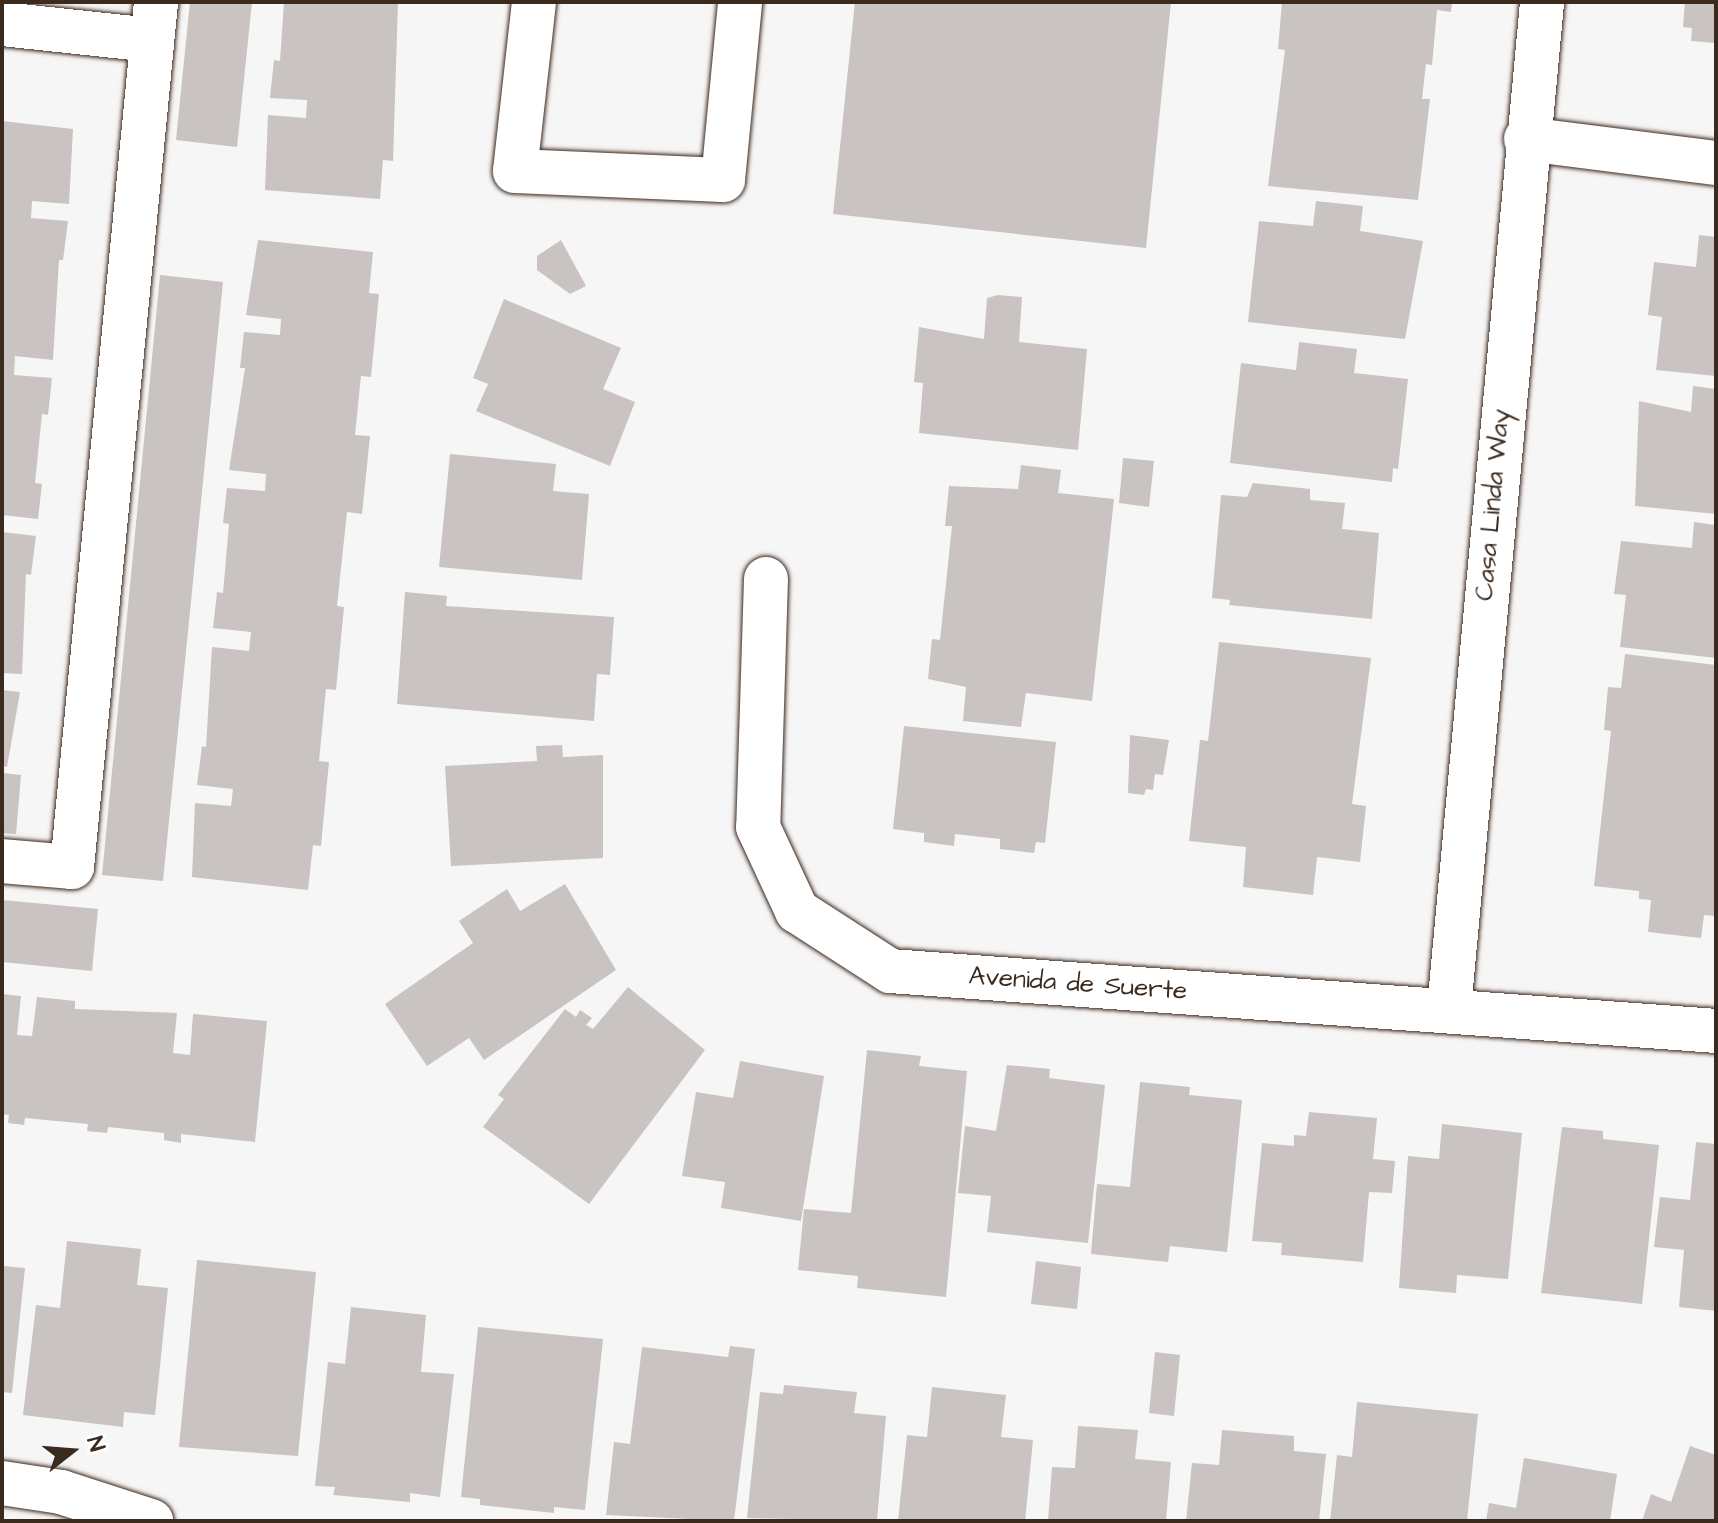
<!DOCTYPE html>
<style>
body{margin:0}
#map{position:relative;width:1718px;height:1523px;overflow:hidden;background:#f7f6f6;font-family:"Architects Daughter",sans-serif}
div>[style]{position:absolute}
.building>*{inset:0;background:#c9c3c1}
.roads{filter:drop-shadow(0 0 2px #3b2a1e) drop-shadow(0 0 2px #3b2a1e)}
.minor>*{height:44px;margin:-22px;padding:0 22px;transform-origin:22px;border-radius:22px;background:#fff}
span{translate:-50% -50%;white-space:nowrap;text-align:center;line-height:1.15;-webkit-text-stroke:8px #fff;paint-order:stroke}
.street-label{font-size:26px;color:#3b2a1e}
.frame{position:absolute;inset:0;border:4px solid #3b2a1e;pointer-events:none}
.north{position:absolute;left:32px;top:1411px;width:80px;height:80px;-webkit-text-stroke:6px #fff;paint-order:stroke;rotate:73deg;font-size:22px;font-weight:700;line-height:32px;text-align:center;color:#3b2a1e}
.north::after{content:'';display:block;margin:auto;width:28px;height:36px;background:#3b2a1e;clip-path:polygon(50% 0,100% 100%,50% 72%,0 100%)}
</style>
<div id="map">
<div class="building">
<div style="clip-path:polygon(190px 2px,252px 2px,237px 147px,176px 140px)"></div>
<div style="clip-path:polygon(284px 2px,398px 2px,393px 161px,383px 160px,380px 199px,265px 190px,268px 115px,306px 118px,307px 100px,270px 98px,274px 60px,280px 61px)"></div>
<div style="clip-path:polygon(855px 2px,1171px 2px,1146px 248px,833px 214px)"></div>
<div style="clip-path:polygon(1282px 2px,1452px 2px,1451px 12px,1437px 10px,1432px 65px,1426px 64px,1422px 99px,1430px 99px,1418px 200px,1268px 186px,1285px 50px,1278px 49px)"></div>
<div style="clip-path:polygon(1685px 2px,1716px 2px,1716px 43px,1691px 41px,1692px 28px,1683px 27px)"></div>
<div style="clip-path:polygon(2px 121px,73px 129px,69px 204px,32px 201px,31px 218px,68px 221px,63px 260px,59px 260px,53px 360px,15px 356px,14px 375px,52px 378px,48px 415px,42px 414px,35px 483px,42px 484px,38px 519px,2px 515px)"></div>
<div style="clip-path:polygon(1316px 201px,1363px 206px,1360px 231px,1423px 241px,1405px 339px,1248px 322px,1259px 221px,1313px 226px)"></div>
<div style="clip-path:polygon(1699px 235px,1716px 237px,1716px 376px,1656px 370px,1662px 317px,1648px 315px,1654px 262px,1696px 267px)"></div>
<div style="clip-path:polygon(258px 240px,373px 252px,369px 293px,379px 294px,371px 377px,361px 376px,355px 435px,370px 436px,362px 514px,347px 512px,337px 606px,344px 607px,336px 690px,326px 689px,319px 761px,329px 762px,321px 846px,313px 845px,308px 890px,192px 877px,195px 803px,231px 806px,233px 789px,197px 785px,202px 746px,206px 747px,212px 647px,249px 651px,251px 632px,213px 628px,217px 592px,223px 593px,229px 524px,223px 523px,227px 488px,265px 491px,266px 474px,229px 470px,245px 368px,240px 368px,244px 332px,280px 335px,281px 319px,246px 315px)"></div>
<div style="clip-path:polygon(561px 240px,586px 286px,570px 294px,537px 270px,537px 256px)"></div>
<div style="clip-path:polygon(160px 275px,223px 282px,163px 881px,102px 875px)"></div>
<div style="clip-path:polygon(998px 295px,1022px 297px,1019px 342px,1087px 349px,1078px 450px,919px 433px,923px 383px,914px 382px,919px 327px,984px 339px,987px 298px)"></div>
<div style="clip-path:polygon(504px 299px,621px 348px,603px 389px,635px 402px,610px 466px,476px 411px,488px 384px,473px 378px)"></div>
<div style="clip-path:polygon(1299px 342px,1357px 349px,1354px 373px,1408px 379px,1398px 469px,1393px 468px,1392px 482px,1230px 463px,1241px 363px,1296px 370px)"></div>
<div style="clip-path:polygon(1693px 386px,1716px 389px,1716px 514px,1635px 506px,1639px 401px,1691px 412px)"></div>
<div style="clip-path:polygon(450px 454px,556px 464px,553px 491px,589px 494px,582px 580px,439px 567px)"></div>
<div style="clip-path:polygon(1123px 458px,1154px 461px,1149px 507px,1119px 503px)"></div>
<div style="clip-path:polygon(1021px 465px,1061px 470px,1058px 493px,1114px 499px,1092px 701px,1026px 693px,1021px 727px,963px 721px,966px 687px,928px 679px,932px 639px,940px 640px,952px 526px,945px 526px,949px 486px,1018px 489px)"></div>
<div style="clip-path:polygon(1253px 483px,1310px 489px,1310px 500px,1345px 503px,1342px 529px,1379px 533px,1372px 619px,1229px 605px,1230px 600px,1212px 598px,1221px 495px,1247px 497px)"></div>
<div style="clip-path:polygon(1694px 522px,1716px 525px,1716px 658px,1620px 647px,1626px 595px,1614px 594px,1621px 541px,1692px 548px)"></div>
<div style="clip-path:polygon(2px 532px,36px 536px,31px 575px,26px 574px,22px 674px,2px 673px)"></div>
<div style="clip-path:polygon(405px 592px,447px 596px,446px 606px,614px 617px,610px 675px,597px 674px,594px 721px,397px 704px)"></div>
<div style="clip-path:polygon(1219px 642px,1371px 658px,1352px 804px,1366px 806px,1360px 862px,1317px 857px,1313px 895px,1243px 887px,1246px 847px,1189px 841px,1200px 740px,1208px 741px)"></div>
<div style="clip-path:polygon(1625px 654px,1716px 665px,1716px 916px,1704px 915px,1701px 938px,1648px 932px,1651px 900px,1639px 899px,1639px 891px,1594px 886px,1611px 731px,1604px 730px,1608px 687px,1621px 688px)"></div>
<div style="clip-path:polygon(2px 690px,20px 692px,7px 767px,2px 766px)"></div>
<div style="clip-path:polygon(904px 726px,1056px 742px,1045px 843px,1036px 842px,1034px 853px,1000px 849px,1000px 839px,955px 834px,954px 846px,924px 842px,924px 833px,893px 829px)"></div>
<div style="clip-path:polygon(1130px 735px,1169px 740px,1163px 775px,1155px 774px,1153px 790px,1146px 789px,1144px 795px,1128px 793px)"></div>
<div style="clip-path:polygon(562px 745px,563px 757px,603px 755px,603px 858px,451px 866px,445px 766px,537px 761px,536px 746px)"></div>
<div style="clip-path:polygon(2px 773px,21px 775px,16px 834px,2px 833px)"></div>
<div style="clip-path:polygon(565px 884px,616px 970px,484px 1060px,469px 1038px,427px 1066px,385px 1004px,473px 943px,459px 921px,507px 889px,520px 911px)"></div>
<div style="clip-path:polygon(2px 900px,98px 909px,92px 971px,2px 962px)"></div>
<div style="clip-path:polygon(628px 987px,705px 1050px,589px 1204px,483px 1127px,504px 1099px,498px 1095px,565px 1009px,576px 1017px,580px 1010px,592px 1018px,586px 1025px,593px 1029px)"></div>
<div style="clip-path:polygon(2px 994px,21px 996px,17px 1035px,32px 1036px,37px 997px,75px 1001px,75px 1009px,177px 1013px,173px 1053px,190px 1055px,193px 1014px,267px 1021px,255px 1142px,181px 1134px,181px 1143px,164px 1140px,164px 1133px,108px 1127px,107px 1133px,87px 1131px,88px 1124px,25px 1118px,24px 1125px,8px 1123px,9px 1115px,2px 1114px)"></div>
<div style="clip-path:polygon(867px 1050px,921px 1056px,919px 1066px,967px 1071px,946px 1297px,857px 1288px,858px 1276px,798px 1270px,804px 1209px,851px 1213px)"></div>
<div style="clip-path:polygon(740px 1061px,824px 1076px,801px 1221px,721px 1208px,725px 1182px,682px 1176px,696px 1092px,733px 1098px)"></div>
<div style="clip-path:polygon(1007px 1065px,1050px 1069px,1049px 1078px,1105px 1085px,1088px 1243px,987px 1232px,991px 1196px,958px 1193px,965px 1126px,996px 1131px)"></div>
<div style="clip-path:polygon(1140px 1082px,1190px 1087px,1189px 1095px,1242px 1100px,1227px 1252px,1170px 1246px,1168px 1262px,1091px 1254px,1097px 1184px,1130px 1187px)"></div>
<div style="clip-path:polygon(1309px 1112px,1377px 1118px,1373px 1159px,1395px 1161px,1392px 1193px,1369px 1192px,1363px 1262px,1281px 1255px,1282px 1243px,1252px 1241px,1262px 1143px,1294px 1146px,1294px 1135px,1306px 1136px)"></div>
<div style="clip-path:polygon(1442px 1124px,1522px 1133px,1508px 1279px,1457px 1275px,1456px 1293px,1399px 1288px,1408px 1156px,1439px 1159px)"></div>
<div style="clip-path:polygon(1562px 1127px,1603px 1131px,1603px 1139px,1659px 1145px,1642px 1304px,1541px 1293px)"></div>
<div style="clip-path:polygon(1696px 1142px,1716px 1144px,1716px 1311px,1679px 1307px,1684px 1250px,1654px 1247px,1660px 1197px,1690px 1200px)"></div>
<div style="clip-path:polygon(67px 1241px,141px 1249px,137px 1285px,168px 1288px,155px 1415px,124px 1412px,123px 1427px,23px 1415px,36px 1305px,60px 1308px)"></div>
<div style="clip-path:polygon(197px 1260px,316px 1272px,298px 1456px,179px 1447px)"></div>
<div style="clip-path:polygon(1036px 1261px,1081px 1267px,1077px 1309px,1031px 1304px)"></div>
<div style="clip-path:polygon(2px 1266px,25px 1268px,12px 1393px,2px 1392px)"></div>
<div style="clip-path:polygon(351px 1307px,426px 1315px,421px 1372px,454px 1374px,440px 1497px,410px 1493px,410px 1502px,333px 1495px,335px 1487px,315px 1486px,328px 1362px,345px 1364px)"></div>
<div style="clip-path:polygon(478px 1327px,603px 1339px,585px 1510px,554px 1507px,554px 1513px,480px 1505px,480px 1499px,461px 1497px)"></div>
<div style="clip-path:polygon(730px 1346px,755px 1349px,734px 1521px,606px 1515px,614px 1442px,630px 1444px,642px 1347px,728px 1357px)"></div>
<div style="clip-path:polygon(1155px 1352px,1180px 1355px,1174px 1416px,1149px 1413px)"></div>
<div style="clip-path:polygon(784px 1385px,857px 1392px,854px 1413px,886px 1416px,877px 1521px,747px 1518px,760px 1392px,783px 1394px)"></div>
<div style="clip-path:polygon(932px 1387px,1006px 1395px,1001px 1437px,1033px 1440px,1025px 1521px,898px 1521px,907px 1435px,927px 1437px)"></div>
<div style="clip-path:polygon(1357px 1402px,1478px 1414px,1467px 1521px,1330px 1521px,1337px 1455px,1352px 1457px)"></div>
<div style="clip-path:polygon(1078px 1426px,1138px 1430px,1135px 1459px,1171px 1462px,1166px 1521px,1048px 1521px,1052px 1467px,1075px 1468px)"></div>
<div style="clip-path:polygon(1222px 1430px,1294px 1436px,1294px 1451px,1326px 1454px,1319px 1521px,1186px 1521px,1192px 1463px,1219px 1465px)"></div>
<div style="clip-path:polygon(1690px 1446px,1716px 1455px,1716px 1521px,1642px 1521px,1651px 1494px,1671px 1502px)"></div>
<div style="clip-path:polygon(1524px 1458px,1617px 1474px,1610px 1521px,1486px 1521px,1489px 1503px,1516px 1508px)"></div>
</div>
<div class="roads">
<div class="minor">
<div style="left:534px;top:2px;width:170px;rotate:96.4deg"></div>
<div style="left:515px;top:171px;width:208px;rotate:2.5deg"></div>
<div style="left:723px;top:180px;width:179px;rotate:-84.5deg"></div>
<div style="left:2px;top:24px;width:151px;rotate:6.1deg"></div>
<div style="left:1526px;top:139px;width:192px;rotate:7.2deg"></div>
<div style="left:766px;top:579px;width:248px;rotate:91.8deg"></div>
<div style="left:758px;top:827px;width:93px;rotate:65.1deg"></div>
<div style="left:797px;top:911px;width:111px;rotate:32.8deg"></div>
<div style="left:890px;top:971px;width:828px;rotate:4.15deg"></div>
<div style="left:2px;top:861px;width:70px;rotate:4.9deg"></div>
<div style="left:72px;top:867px;width:869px;rotate:-84.45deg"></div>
<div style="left:1449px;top:1009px;width:1011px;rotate:-84.72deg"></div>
<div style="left:2px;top:1483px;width:60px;rotate:8.7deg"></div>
<div style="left:61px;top:1492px;width:95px;rotate:17.9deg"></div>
</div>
</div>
<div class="street-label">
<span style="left:1493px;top:505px;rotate:-85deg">Casa Linda Way</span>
<span style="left:1078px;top:984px;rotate:4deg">Avenida de Suerte</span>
</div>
<div class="frame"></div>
<div class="north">N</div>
</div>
